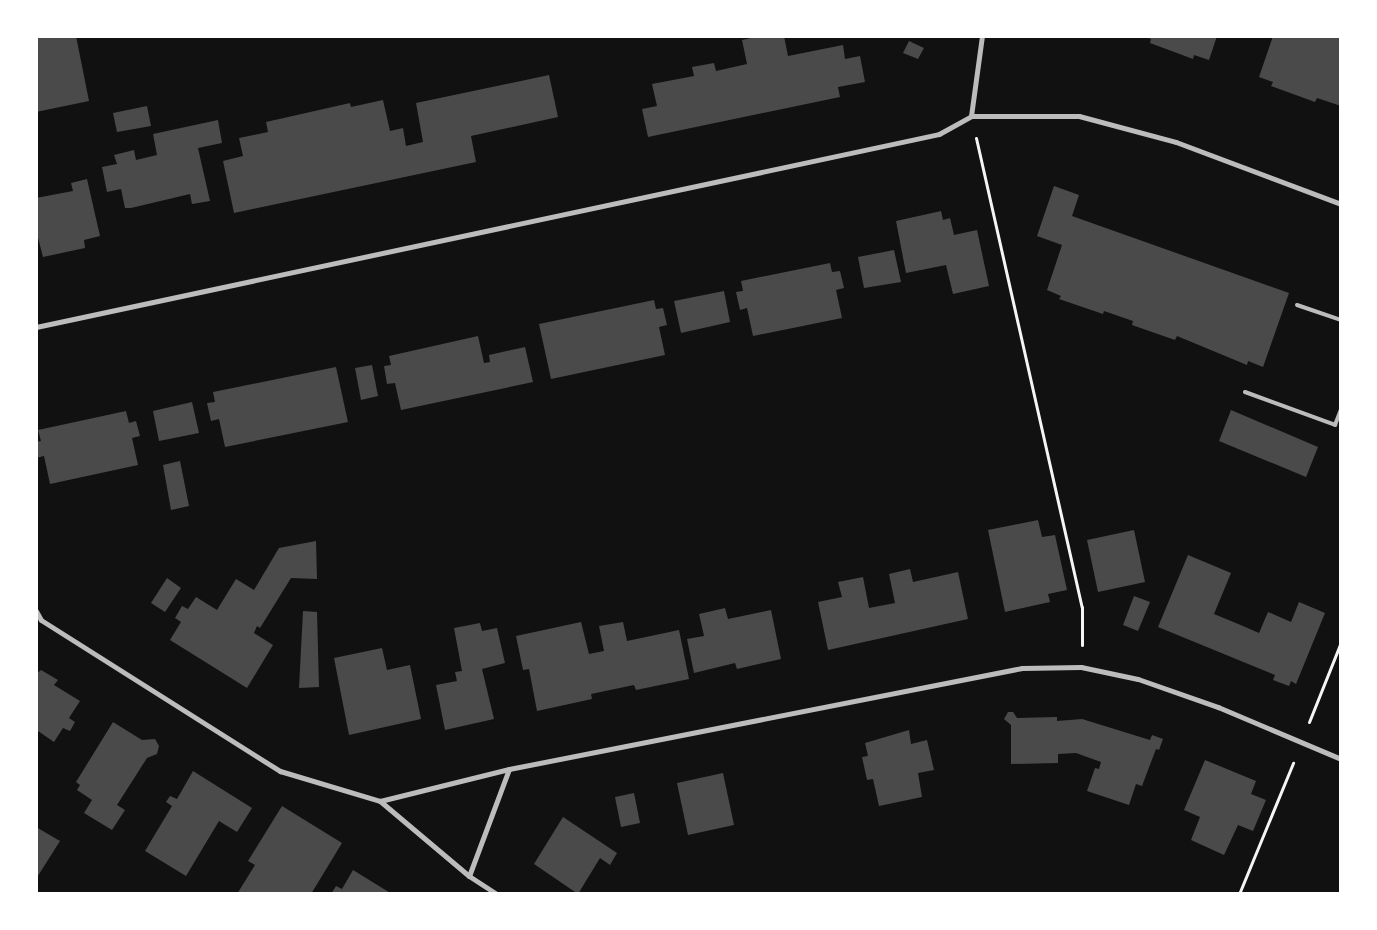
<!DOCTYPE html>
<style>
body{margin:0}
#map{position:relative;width:1377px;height:930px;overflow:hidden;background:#111;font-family:Figtree,sans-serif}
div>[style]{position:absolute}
.building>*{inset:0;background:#4a4a4a}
.path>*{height:3px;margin:-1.5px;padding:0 1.5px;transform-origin:1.5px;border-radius:1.5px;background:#f5f5f5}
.service>*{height:4px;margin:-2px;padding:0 2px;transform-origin:2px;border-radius:2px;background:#bcbcbc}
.minor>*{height:5px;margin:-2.5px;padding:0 2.5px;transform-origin:2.5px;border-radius:2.5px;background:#bcbcbc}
span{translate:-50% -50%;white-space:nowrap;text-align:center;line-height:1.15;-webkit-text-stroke:4px #fff;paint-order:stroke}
.frame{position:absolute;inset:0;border:38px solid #fff;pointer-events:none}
</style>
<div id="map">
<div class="building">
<div style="clip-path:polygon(36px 36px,76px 36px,89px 101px,36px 112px)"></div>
<div style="clip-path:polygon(760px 36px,784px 36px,788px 56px,843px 45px,845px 59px,860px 56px,865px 82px,838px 87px,840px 97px,648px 137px,642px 109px,657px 106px,652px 84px,694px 76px,692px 67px,714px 63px,716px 71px,747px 64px,742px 40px)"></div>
<div style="clip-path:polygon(1144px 36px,1217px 36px,1209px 60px,1194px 55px,1193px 59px,1150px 43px,1151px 39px)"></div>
<div style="clip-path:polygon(1273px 36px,1341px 36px,1341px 106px,1317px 98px,1315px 102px,1271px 86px,1273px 82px,1259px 77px)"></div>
<div style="clip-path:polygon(909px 41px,924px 48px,918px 59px,903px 53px)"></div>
<div style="clip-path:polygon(549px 75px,558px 117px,471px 136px,476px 162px,234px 213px,223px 161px,243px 156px,239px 138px,268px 132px,266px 122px,350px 103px,351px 107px,383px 100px,390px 131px,403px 128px,406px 146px,423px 142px,416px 103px)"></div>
<div style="clip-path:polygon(147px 106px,151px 126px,117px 132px,113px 113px)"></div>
<div style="clip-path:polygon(218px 120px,222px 143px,198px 148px,210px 201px,192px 204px,190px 194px,131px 208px,125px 208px,121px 189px,107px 192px,102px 167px,117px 164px,114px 155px,134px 150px,136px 160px,157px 155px,153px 134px)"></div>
<div style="clip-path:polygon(87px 179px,100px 236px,84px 240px,85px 248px,43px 257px,36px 230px,36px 198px,73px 191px,71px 183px)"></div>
<div style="clip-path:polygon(1054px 186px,1079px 195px,1072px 216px,1289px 293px,1263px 367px,1248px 361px,1247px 365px,1177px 336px,1175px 340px,1132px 325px,1133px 321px,1104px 311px,1103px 314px,1059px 299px,1061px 296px,1047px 290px,1062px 245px,1037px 236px)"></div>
<div style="clip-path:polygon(941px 211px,943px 220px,950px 218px,954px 235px,977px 230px,989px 286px,953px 294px,946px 265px,906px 273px,896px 221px)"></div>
<div style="clip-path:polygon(894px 250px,901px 282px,864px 288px,858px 257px)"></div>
<div style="clip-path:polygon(830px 263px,832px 272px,840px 271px,844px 288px,836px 290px,842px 318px,753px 336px,747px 308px,740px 310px,736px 292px,743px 291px,741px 281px)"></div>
<div style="clip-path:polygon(724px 291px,730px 322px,681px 333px,674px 301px)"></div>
<div style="clip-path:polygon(654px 300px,656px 309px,663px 308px,667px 325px,659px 327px,665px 355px,551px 379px,539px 324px)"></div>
<div style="clip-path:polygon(478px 336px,484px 363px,490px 362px,489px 355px,525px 347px,533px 382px,401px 410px,395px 383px,387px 384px,384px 366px,391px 365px,389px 356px)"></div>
<div style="clip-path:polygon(372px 365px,378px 396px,361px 400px,355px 368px)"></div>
<div style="clip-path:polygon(336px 367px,348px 422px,225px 447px,219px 419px,211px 421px,207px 403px,215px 402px,213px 392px)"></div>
<div style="clip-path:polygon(192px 402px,199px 433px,159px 441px,153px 411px)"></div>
<div style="clip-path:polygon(1231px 410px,1318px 447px,1306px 477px,1219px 441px)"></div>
<div style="clip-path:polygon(126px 411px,129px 423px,136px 421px,140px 436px,132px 438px,138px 465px,50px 484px,44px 456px,36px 458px,36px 442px,41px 441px,38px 430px)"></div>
<div style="clip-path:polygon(180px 461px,189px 506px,171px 510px,163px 465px)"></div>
<div style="clip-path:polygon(1038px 520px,1042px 537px,1055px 535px,1067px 590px,1048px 594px,1050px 602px,1005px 612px,988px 530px)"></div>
<div style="clip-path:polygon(1134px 530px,1145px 582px,1098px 592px,1087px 540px)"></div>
<div style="clip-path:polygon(316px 541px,317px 579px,291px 578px,260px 628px,257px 626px,254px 633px,273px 645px,247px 688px,170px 640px,181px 622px,175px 618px,182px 606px,188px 609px,196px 597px,217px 610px,236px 579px,254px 590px,279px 548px)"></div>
<div style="clip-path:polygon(1188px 555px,1231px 573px,1214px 614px,1243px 626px,1259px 633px,1268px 612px,1291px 622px,1299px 602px,1325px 613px,1296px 684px,1291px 681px,1289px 686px,1273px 680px,1275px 675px,1158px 627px)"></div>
<div style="clip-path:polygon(910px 569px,913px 582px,958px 572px,968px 619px,828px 650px,818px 602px,842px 597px,838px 582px,863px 577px,869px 608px,895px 603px,889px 574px)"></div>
<div style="clip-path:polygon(167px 578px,181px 588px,165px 612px,151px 603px)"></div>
<div style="clip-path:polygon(1134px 596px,1150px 602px,1138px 631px,1123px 625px)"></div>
<div style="clip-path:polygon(725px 608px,728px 619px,771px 610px,781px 659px,737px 669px,735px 663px,694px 673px,687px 639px,704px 636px,699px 614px)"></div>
<div style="clip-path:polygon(303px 611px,317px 612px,319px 687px,299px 688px)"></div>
<div style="clip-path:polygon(581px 622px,589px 654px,604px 651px,599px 626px,623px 622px,627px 641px,679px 630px,689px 679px,636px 690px,634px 685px,591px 694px,592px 699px,537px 711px,529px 669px,523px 670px,516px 636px)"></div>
<div style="clip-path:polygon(480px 623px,482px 631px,497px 628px,505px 663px,482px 669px,494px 719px,445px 730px,436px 685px,457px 681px,455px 672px,462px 671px,454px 628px)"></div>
<div style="clip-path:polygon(382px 648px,387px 670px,410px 665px,421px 719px,349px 735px,334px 658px)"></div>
<div style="clip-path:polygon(41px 670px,58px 680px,54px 685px,80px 701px,69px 718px,75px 722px,70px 731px,63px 728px,54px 742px,38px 731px,36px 733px,36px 674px)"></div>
<div style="clip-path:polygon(1013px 712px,1017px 718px,1057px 717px,1057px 721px,1082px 719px,1150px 740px,1152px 735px,1163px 739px,1159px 750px,1156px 749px,1142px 786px,1136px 784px,1129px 805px,1087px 791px,1095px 768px,1099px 769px,1101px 762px,1076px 753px,1058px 754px,1058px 763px,1011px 764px,1011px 725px,1004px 719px,1008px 712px)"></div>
<div style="clip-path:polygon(113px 722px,142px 740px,155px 739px,159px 746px,157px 754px,147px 758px,117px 805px,125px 810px,112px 830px,84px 813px,92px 800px,77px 790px,80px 785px,76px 782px)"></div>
<div style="clip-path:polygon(909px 730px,911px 744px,927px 740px,934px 770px,918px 773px,922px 797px,879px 806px,873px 779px,867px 780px,862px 757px,868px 756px,865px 743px)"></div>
<div style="clip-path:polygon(1205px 760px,1256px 781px,1251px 794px,1266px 800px,1253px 831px,1238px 825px,1224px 855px,1191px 840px,1200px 817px,1184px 810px)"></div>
<div style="clip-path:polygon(193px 771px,252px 808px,237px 832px,219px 821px,186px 876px,145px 851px,172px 806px,166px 802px,170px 796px,177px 799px)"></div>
<div style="clip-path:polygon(723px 773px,734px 825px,688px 835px,677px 783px)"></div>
<div style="clip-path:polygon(634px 793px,640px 823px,621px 827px,615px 797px)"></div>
<div style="clip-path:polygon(282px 806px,342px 843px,311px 894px,237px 894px,255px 865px,248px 861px)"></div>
<div style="clip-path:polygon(563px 817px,617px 853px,610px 865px,600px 858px,578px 894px,534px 864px)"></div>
<div style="clip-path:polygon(36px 827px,60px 841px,36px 879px)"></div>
<div style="clip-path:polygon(353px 870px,392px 894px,331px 894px,336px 886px,342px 889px)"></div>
</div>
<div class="path">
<div style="left:976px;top:138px;width:481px;rotate:77.3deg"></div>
<div style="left:1082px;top:607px;width:38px;rotate:90deg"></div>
<div style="left:1309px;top:722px;width:86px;rotate:-68.2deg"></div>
<div style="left:1239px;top:894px;width:142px;rotate:-67.6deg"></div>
</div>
<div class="service">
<div style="left:1297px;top:305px;width:46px;rotate:18.8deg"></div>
<div style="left:1245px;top:392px;width:96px;rotate:20.1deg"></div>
<div style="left:1335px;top:425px;width:17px;rotate:-69deg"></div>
</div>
<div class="minor">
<div style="left:971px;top:116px;width:81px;rotate:-82.2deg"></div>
<div style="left:36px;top:327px;width:923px;rotate:-12.06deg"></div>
<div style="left:939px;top:134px;width:37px;rotate:-29deg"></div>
<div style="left:971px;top:116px;width:108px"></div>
<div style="left:1079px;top:116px;width:100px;rotate:15deg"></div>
<div style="left:1176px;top:142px;width:176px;rotate:20.6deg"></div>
<div style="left:36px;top:611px;width:10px;rotate:61deg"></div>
<div style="left:41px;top:620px;width:283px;rotate:32.3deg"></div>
<div style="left:280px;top:771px;width:104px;rotate:16.7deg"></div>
<div style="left:380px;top:801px;width:116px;rotate:40.1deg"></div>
<div style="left:469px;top:876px;width:33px;rotate:33deg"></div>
<div style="left:380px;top:801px;width:133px;rotate:-13.9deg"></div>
<div style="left:509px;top:769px;width:523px;rotate:-11.14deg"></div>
<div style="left:1022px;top:668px;width:59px;rotate:-1deg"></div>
<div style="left:1081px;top:667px;width:58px;rotate:11.9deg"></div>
<div style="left:1138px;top:679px;width:85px;rotate:19.3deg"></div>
<div style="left:1218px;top:707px;width:134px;rotate:22.9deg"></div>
<div style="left:469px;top:876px;width:114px;rotate:-69.5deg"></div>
</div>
<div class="frame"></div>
</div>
